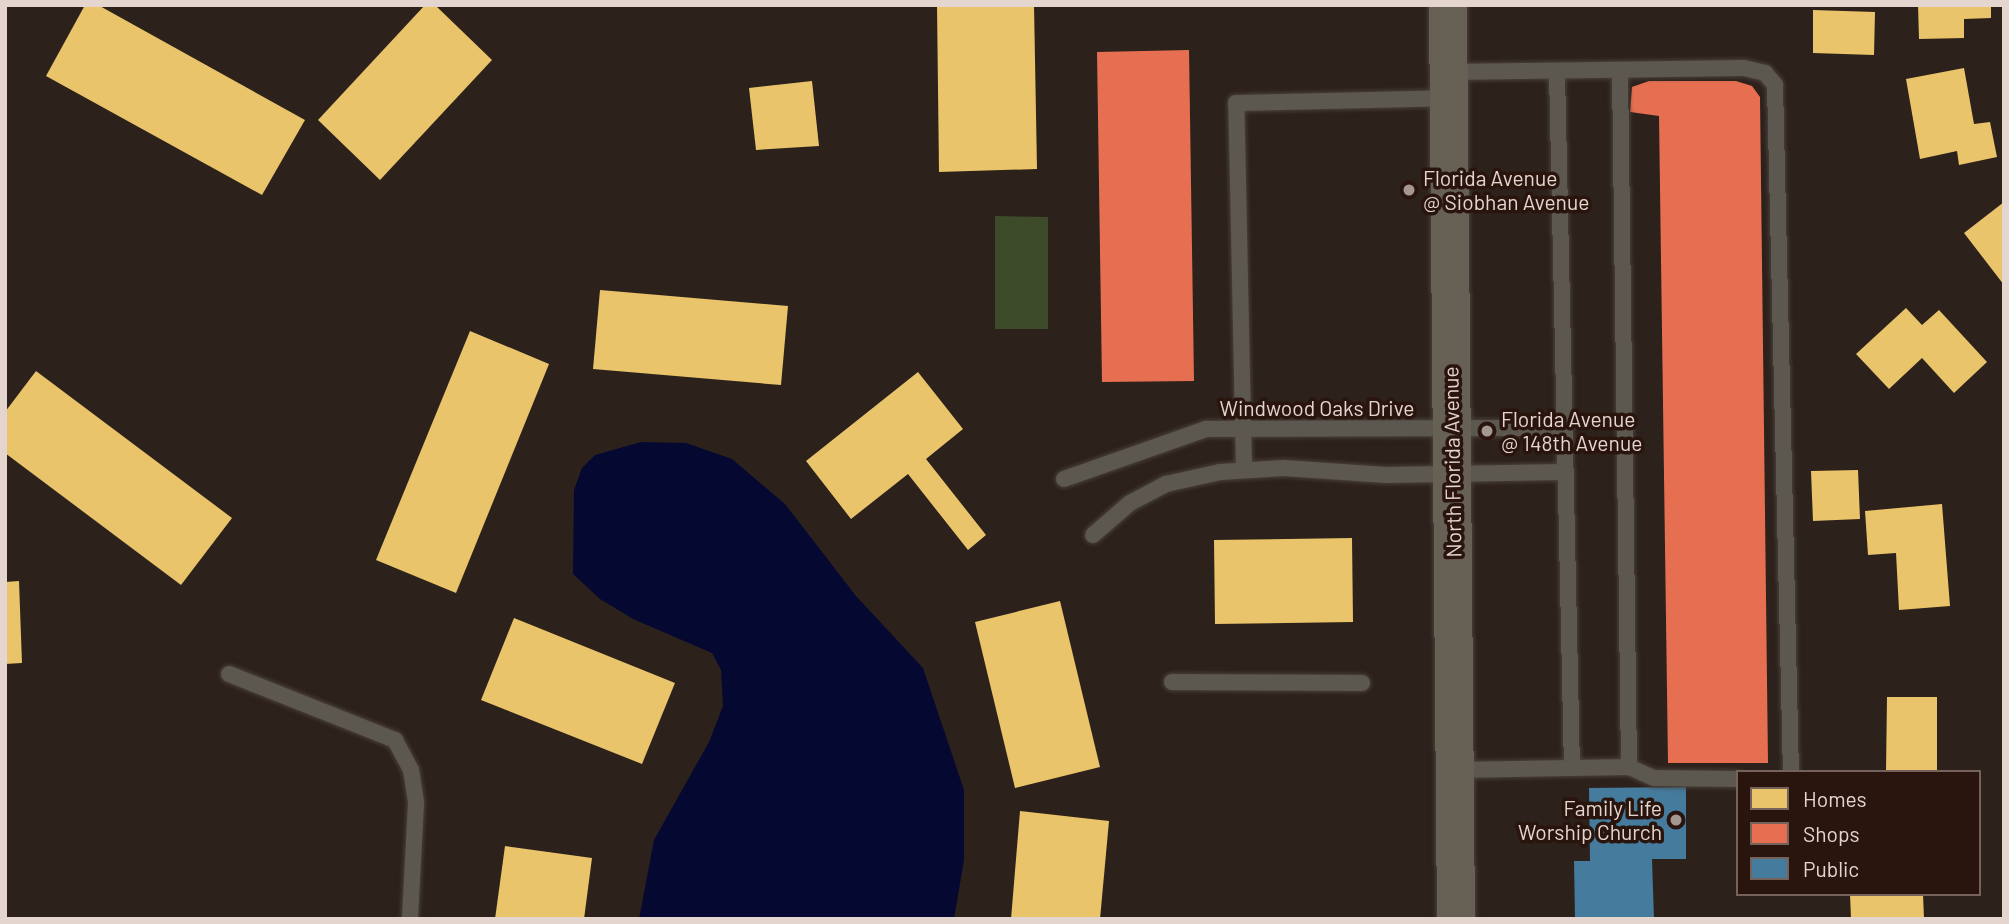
<!DOCTYPE html>
<style>
body{margin:0}
#map{position:relative;width:2009px;height:924px;overflow:hidden;background:#2d211c;font-family:Barlow,sans-serif}
div>[style]{position:absolute}
.green>*{inset:0;background:#3e4b2b}
.water>*{inset:0;background:#050932}
.homes>*{inset:0;background:#e9c46a}
.shops>*{inset:0;background:#e76f51}
.public>*{inset:0;background:#457b9d}
.roads{filter:drop-shadow(0 0 2px #493f3a) drop-shadow(0 0 2px #493f3a)}
.lane>*{height:16px;margin:-8px;padding:0 8px;transform-origin:8px;border-radius:8px;background:#5c574f}
.primary>*{height:38px;margin:-19px;padding:0 19px;transform-origin:19px;border-radius:19px;background:#676055}
.dots>*{width:19px;height:19px;translate:-50% -50%;box-sizing:border-box;border:4px solid #29150d;border-radius:50%}
span{translate:-50% -50%;white-space:nowrap;text-align:center;line-height:1.15;-webkit-text-stroke:7px #29150d;paint-order:stroke}
.poi-label{font-size:21px;color:#e4d5cf}
.left{translate:0 -50%;text-align:left}
.right{translate:-100% -50%;text-align:right}
.street-label{font-size:21px;color:#e4d5cf}
.frame{position:absolute;inset:0;border:7px solid #e4d5cf;pointer-events:none}
.legend{position:absolute;left:1736px;top:770px;width:245px;height:126px;box-sizing:border-box;background:#29150d;border:2px solid #74625b;margin:0;padding:9px 12px;list-style:none;font-size:21px;color:#e4d5cf}
.legend li{display:flex;align-items:center;gap:14px;height:35px}
.legend b{width:35px;border:2px solid #74625b}
</style>
<div id="map">
<div class="green">
<div style="clip-path:polygon(995px 216px,1048px 217px,1048px 329px,995px 329px)"></div>
</div>
<div class="water">
<div style="clip-path:polygon(641px 442px,686px 443px,732px 459px,785px 504px,856px 596px,923px 668px,964px 790px,964px 860px,954px 919px,639px 919px,654px 840px,709px 742px,723px 706px,721px 670px,712px 653px,633px 619px,600px 599px,573px 574px,574px 490px,582px 468px,595px 455px)"></div>
</div>
<div class="homes">
<div style="clip-path:polygon(85px 5px,98px 5px,305px 120px,262px 195px,46px 76px)"></div>
<div style="clip-path:polygon(425px 5px,435px 5px,492px 60px,380px 180px,318px 120px)"></div>
<div style="clip-path:polygon(937px 5px,1034px 5px,1037px 169px,939px 172px)"></div>
<div style="clip-path:polygon(1918px 5px,1991px 5px,1991px 18px,1964px 19px,1964px 38px,1919px 39px)"></div>
<div style="clip-path:polygon(1813px 10px,1875px 12px,1874px 55px,1813px 53px)"></div>
<div style="clip-path:polygon(1964px 68px,1974px 124px,1990px 122px,1997px 157px,1959px 165px,1957px 151px,1920px 159px,1906px 79px)"></div>
<div style="clip-path:polygon(812px 81px,819px 146px,756px 150px,749px 88px)"></div>
<div style="clip-path:polygon(2004px 202px,2004px 285px,1964px 233px)"></div>
<div style="clip-path:polygon(600px 290px,788px 306px,781px 385px,593px 369px)"></div>
<div style="clip-path:polygon(1906px 308px,1922px 325px,1939px 310px,1987px 362px,1954px 393px,1922px 358px,1889px 389px,1856px 354px)"></div>
<div style="clip-path:polygon(470px 331px,549px 364px,456px 593px,376px 560px)"></div>
<div style="clip-path:polygon(36px 371px,232px 518px,181px 585px,5px 453px,5px 412px)"></div>
<div style="clip-path:polygon(918px 372px,963px 429px,926px 459px,986px 535px,968px 550px,908px 474px,851px 519px,806px 461px)"></div>
<div style="clip-path:polygon(1858px 470px,1860px 519px,1813px 521px,1811px 471px)"></div>
<div style="clip-path:polygon(1942px 504px,1950px 606px,1899px 610px,1896px 553px,1868px 555px,1865px 511px)"></div>
<div style="clip-path:polygon(1352px 538px,1353px 622px,1215px 624px,1214px 540px)"></div>
<div style="clip-path:polygon(19px 581px,22px 663px,5px 664px,5px 582px)"></div>
<div style="clip-path:polygon(1060px 601px,1100px 767px,1015px 788px,975px 622px)"></div>
<div style="clip-path:polygon(514px 618px,675px 683px,642px 764px,481px 700px)"></div>
<div style="clip-path:polygon(1887px 697px,1937px 697px,1937px 772px,1886px 772px)"></div>
<div style="clip-path:polygon(1020px 811px,1109px 821px,1100px 919px,1011px 919px)"></div>
<div style="clip-path:polygon(505px 846px,592px 858px,584px 919px,495px 919px)"></div>
<div style="clip-path:polygon(1850px 894px,1923px 894px,1924px 919px,1851px 919px)"></div>
</div>
<div class="shops">
<div style="clip-path:polygon(1189px 50px,1194px 381px,1102px 382px,1097px 52px)"></div>
<div style="clip-path:polygon(1649px 81px,1736px 81px,1752px 86px,1760px 97px,1768px 763px,1668px 763px,1659px 116px,1630px 112px,1632px 87px)"></div>
</div>
<div class="public">
<div style="clip-path:polygon(1686px 787px,1686px 859px,1652px 859px,1654px 919px,1575px 919px,1574px 861px,1590px 861px,1589px 788px)"></div>
</div>
<div class="roads">
<div class="lane">
<div style="left:1620px;top:70px;width:697px;rotate:89.26deg"></div>
<div style="left:1557px;top:71px;width:697px;rotate:88.77deg"></div>
<div style="left:1449px;top:72px;width:295px;rotate:-0.8deg"></div>
<div style="left:1744px;top:68px;width:22px;rotate:13deg"></div>
<div style="left:1765px;top:73px;width:16px;rotate:50deg"></div>
<div style="left:1775px;top:85px;width:687px;rotate:88.67deg"></div>
<div style="left:1244px;top:470px;width:367px;rotate:-91.2deg"></div>
<div style="left:1236px;top:103px;width:213px;rotate:-1.3deg"></div>
<div style="left:1064px;top:479px;width:151px;rotate:-19.4deg"></div>
<div style="left:1206px;top:429px;width:357px;rotate:-0.2deg"></div>
<div style="left:1093px;top:535px;width:49px;rotate:-40.9deg"></div>
<div style="left:1130px;top:503px;width:41px;rotate:-27.8deg"></div>
<div style="left:1166px;top:484px;width:55px;rotate:-12.5deg"></div>
<div style="left:1220px;top:472px;width:64px;rotate:-3.6deg"></div>
<div style="left:1284px;top:468px;width:102px;rotate:3.9deg"></div>
<div style="left:1386px;top:475px;width:178px;rotate:-1deg"></div>
<div style="left:229px;top:674px;width:179px;rotate:21.7deg"></div>
<div style="left:395px;top:740px;width:34px;rotate:62deg"></div>
<div style="left:411px;top:770px;width:33px;rotate:81deg"></div>
<div style="left:416px;top:803px;width:116px;rotate:93deg"></div>
<div style="left:1172px;top:682px;width:190px;rotate:0.3deg"></div>
<div style="left:1455px;top:770px;width:174px;rotate:-1deg"></div>
<div style="left:1629px;top:767px;width:27px;rotate:24deg"></div>
<div style="left:1654px;top:778px;width:84px;rotate:0.7deg"></div>
</div>
<div class="primary">
<div style="left:1448px;top:5px;width:914px;rotate:89.5deg"></div>
</div>
</div>
<div class="dots">
<div style="left:1409px;top:190px;background:#a49690"></div>
<div style="left:1487px;top:431px;background:#a49690"></div>
<div style="left:1676px;top:820px;background:#a49690"></div>
</div>
<div class="poi-label">
<span class="left" style="left:1423px;top:190px">Florida Avenue<br>@ Siobhan Avenue</span>
<span class="left" style="left:1501px;top:431px">Florida Avenue<br>@ 148th Avenue</span>
<span class="right" style="left:1662px;top:820px">Family Life<br>Worship Church</span>
</div>
<div class="street-label">
<span style="left:1317px;top:408px">Windwood Oaks Drive</span>
<span style="left:1452px;top:462px;rotate:-91deg">North Florida Avenue</span>
</div>
<div class="frame"></div>
<ul class="legend">
<li><b style="height:19px;background:#e9c46a"></b>Homes</li>
<li><b style="height:19px;background:#e76f51"></b>Shops</li>
<li><b style="height:19px;background:#457b9d"></b>Public</li>
</ul>
</div>
